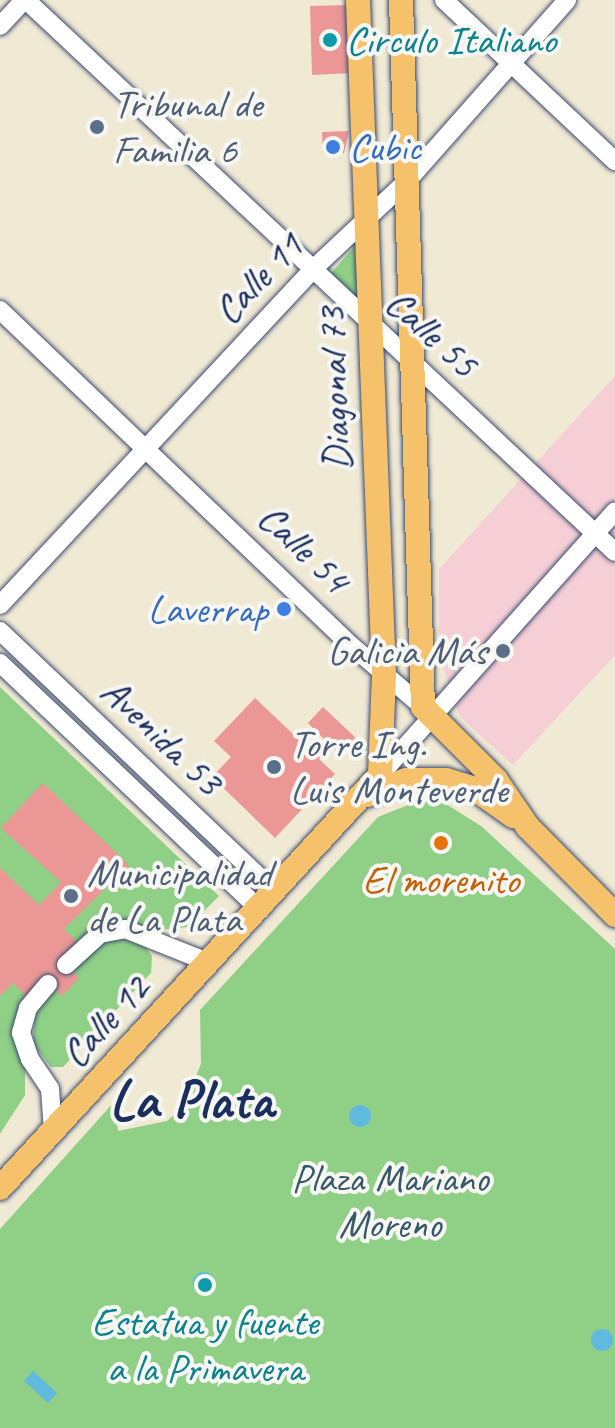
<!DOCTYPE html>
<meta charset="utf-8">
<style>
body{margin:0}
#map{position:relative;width:615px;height:1428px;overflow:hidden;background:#f0e9d4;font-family:Caveat,sans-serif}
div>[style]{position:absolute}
.built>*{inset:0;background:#f6cfd6}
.green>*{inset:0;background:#8fcf86}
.water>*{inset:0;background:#60bade}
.round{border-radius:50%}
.building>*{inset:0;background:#ea9796}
.roads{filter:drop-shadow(0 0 2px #3b4b70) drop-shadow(0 0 2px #3b4b70)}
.minor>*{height:18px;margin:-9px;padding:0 9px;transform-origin:9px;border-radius:9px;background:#fff}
.major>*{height:24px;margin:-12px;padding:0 12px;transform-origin:12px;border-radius:12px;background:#f5c16b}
.dots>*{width:22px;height:22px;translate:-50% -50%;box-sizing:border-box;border:4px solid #f6f6f2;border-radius:50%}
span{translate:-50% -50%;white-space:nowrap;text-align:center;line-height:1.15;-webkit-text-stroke:8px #f6f6f2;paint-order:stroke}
.culture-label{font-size:40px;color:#0d838f}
.left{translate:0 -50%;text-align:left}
.service-label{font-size:40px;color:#4e5e75}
.right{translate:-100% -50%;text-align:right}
.shop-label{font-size:40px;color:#366cbe}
.street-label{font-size:40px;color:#1b2f5e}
.food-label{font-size:40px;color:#c56008}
.park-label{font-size:40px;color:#385768}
.town-label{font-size:56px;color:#1b2f5e;font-weight:700}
</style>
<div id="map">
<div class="built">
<div style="clip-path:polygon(615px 376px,615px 655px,513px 765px,460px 717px,439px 656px,439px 569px)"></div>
</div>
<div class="green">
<div style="clip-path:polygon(357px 244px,362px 303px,331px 273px)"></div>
<div style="clip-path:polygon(0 687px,219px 896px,188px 927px,160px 930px,125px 921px,94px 929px,27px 997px,15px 1019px,16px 1048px,25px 1069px,25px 1095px,0 1134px)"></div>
<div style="clip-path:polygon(418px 801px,446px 804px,481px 826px,615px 949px,615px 1428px,0 1428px,0 1229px,114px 1102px,118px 1131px,167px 1121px,183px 1107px,201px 1064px,200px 1010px,378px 817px)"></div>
<div style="clip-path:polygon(112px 938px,142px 942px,152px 956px,151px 973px,63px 1067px,51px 1067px,33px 1044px,35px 1010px,90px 949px)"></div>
</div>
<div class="water">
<div class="round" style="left:349px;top:1105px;width:22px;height:22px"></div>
<div class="round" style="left:193px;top:1272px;width:22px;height:22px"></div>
<div class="round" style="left:591px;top:1329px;width:22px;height:22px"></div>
<div style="clip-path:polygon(33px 1371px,57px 1393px,48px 1403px,24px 1381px)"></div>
</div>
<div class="building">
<div style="clip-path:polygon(349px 5px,351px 73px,312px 75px,310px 6px)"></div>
<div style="clip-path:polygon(349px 131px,344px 153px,323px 153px,322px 132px)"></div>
<div style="clip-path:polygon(255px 698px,314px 754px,326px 741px,308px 723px,323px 707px,357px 739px,341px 756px,331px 746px,319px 759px,335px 774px,275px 838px,212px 777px,231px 757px,214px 741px)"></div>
<div style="clip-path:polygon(43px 783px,129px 865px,64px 929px,78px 943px,61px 960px,79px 978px,62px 996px,44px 979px,27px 997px,13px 983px,0 996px,0 868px,39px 905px,61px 882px,1px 828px)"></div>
</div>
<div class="roads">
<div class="minor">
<div style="left:26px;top:0;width:807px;rotate:43.14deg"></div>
<div style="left:444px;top:0;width:235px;rotate:43.3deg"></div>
<div style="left:0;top:26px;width:35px;rotate:-47deg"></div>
<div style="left:0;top:310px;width:479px;rotate:43.7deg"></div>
<div style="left:346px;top:641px;width:101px;rotate:40.6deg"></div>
<div style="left:0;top:605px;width:456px;rotate:-47deg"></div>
<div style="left:311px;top:271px;width:133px;rotate:-43.2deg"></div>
<div style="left:408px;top:180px;width:240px;rotate:-48.5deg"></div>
<div style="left:0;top:631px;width:379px;rotate:43.5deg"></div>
<div style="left:0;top:663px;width:359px;rotate:43.5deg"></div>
<div style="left:380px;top:775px;width:353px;rotate:-48.3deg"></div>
<div style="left:66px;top:965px;width:46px;rotate:-42.4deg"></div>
<div style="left:100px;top:934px;width:25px;rotate:-11deg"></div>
<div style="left:125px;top:929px;width:92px;rotate:21.8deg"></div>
<div style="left:48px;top:984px;width:31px;rotate:130deg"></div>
<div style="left:28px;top:1008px;width:26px;rotate:106deg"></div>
<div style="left:21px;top:1033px;width:28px;rotate:71deg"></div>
<div style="left:30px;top:1059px;width:36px;rotate:56deg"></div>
<div style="left:50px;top:1089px;width:42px;rotate:85.9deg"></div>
</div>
<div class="major">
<div style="left:401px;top:0;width:707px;rotate:88.22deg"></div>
<div style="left:423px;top:707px;width:103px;rotate:45deg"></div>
<div style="left:496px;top:780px;width:57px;rotate:55.8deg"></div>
<div style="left:528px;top:827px;width:124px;rotate:45.3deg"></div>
<div style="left:367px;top:795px;width:42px;rotate:-21deg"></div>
<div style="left:406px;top:780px;width:40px"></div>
<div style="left:446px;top:780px;width:30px;rotate:17deg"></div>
<div style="left:475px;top:789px;width:47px;rotate:35.4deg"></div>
<div style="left:0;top:1188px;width:561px;rotate:-47.38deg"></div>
<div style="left:380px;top:775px;width:100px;rotate:-87.7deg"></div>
<div style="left:384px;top:675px;width:676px;rotate:-92.21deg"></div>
</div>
</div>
<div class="dots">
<div style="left:330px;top:40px;background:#0f9aa8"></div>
<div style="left:97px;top:127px;background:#5c6f8a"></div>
<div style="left:333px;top:147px;background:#3f7fe0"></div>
<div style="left:284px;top:609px;background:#3f7fe0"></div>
<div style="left:503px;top:651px;background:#5c6f8a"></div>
<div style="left:274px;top:767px;background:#5c6f8a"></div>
<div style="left:441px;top:843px;background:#e8710a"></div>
<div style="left:71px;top:896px;background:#5c6f8a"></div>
<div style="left:205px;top:1285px;background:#0f9aa8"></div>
</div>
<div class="culture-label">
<span class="left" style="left:346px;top:40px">Circulo Italiano</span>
<span style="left:205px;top:1345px">Estatua y fuente<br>a la Primavera</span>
</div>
<div class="service-label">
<span class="left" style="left:113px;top:127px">Tribunal de<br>Familia 6</span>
<span class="right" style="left:487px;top:651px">Galicia Más</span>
<span class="left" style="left:290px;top:767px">Torre Ing.<br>Luis Monteverde</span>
<span class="left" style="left:87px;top:896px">Municipalidad<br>de La Plata</span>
</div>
<div class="shop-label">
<span class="left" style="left:349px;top:147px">Cubic</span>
<span class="right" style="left:268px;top:609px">Laverrap</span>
</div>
<div class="street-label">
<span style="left:258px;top:278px;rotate:-46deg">Calle 11</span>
<span style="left:432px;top:333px;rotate:43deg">Calle 55</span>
<span style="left:334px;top:389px;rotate:-92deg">Diagonal 73</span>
<span style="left:304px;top:548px;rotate:44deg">Calle 54</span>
<span style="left:162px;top:736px;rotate:44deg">Avenida 53</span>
<span style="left:105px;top:1021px;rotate:-47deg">Calle 12</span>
</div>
<div class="food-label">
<span style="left:441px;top:880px">El morenito</span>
</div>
<div class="park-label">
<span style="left:390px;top:1201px">Plaza Mariano<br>Moreno</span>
</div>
<div class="town-label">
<span style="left:191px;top:1100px">La Plata</span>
</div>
</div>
